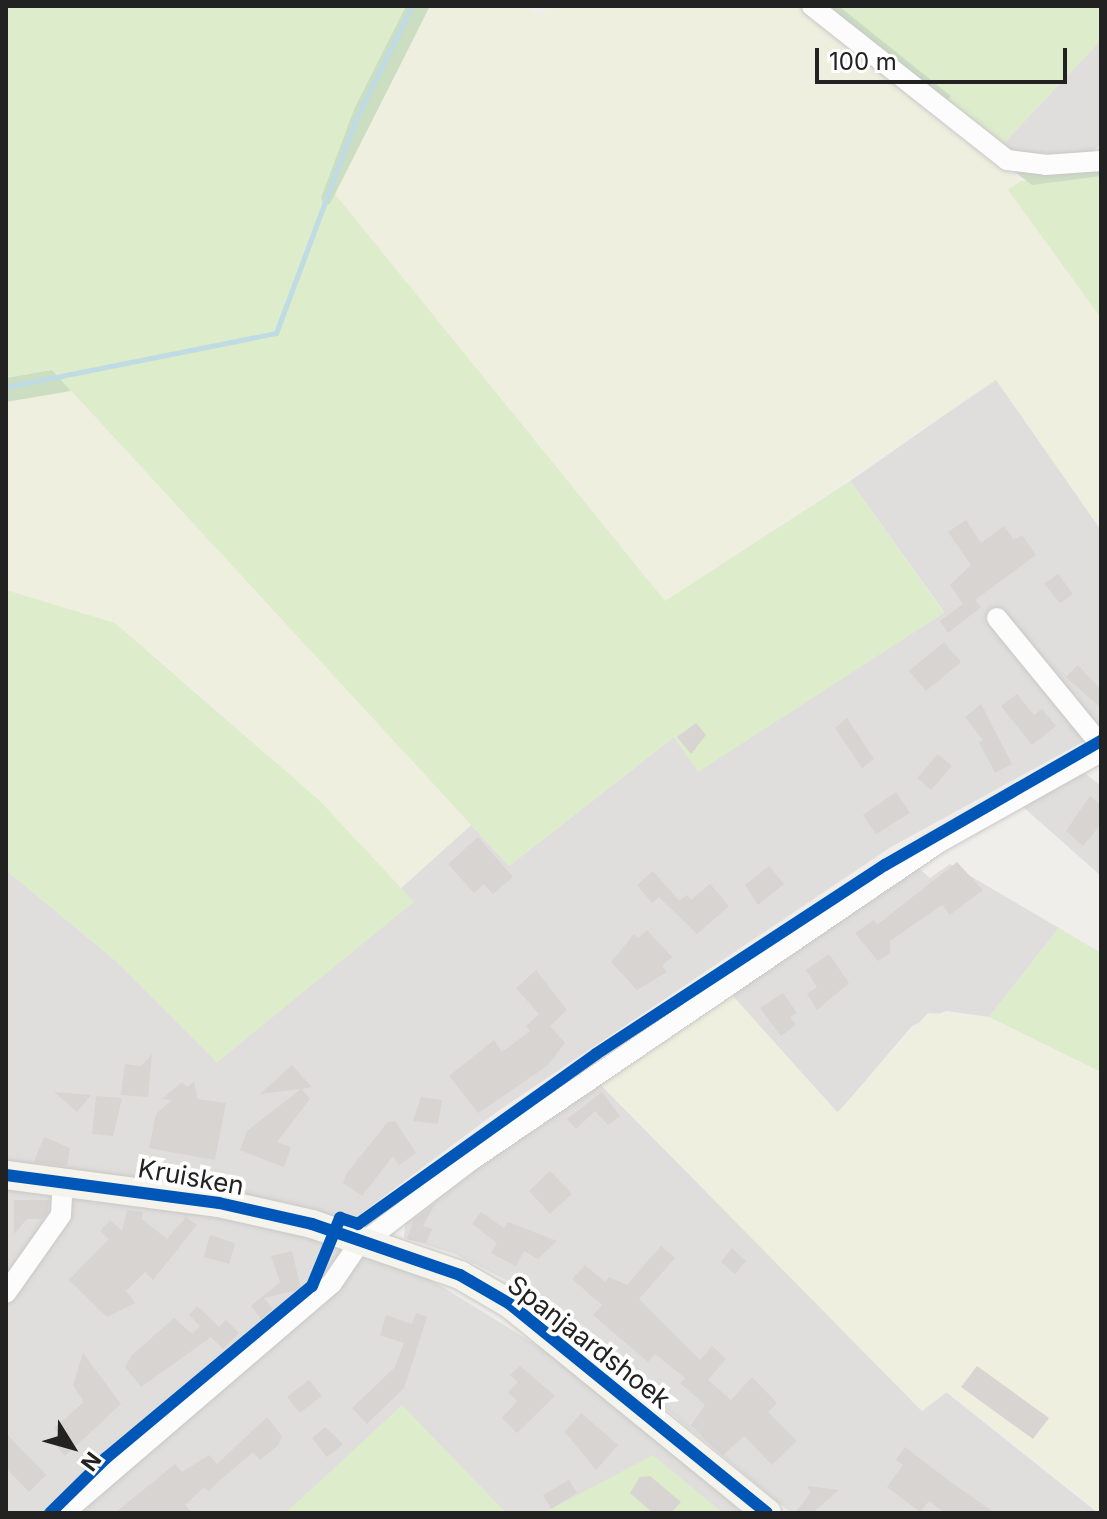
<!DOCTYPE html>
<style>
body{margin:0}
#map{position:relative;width:1107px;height:1519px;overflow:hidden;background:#f0eeeb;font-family:Inter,sans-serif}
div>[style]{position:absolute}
.residential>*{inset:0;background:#dfdedc}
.farmland>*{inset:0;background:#efefdf}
.grass>*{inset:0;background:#ddeccb}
.forest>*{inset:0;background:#cbdec1}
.stream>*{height:5px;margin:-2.5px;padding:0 2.5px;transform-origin:2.5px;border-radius:2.5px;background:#bfdbe3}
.building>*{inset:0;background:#d7d4d2}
.roads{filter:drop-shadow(0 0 2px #c9c8c7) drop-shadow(0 0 2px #c9c8c7)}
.street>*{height:20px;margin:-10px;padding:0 10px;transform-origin:10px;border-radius:10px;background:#fdfcfc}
.secondary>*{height:28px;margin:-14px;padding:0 14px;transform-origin:14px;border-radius:14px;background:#f4f4ed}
.cycleway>*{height:12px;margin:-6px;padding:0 6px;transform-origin:6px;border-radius:6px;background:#0057b8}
span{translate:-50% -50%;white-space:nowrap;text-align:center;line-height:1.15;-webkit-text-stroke:8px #fff;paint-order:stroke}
.street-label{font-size:26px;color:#222}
.frame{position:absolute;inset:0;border:8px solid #222;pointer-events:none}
.north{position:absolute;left:32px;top:1407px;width:80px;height:80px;-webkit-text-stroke:6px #fff;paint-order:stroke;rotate:127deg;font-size:22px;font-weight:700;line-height:32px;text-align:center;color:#222}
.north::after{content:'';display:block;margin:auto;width:28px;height:36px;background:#222;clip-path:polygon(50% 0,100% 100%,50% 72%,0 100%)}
.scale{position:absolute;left:815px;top:48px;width:252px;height:36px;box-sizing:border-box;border:4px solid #222;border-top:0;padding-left:10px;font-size:24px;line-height:28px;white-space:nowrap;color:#222;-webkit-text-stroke:6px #fff;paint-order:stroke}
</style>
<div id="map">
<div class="residential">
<div style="clip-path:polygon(1101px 40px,1101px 144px,1090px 154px,1040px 159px,999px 148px)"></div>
<div style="clip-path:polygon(996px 379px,1101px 530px,1101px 732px,891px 847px,498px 1111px,362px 1213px,387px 1233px,375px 1259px,425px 1276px,586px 1376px,743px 1513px,506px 1513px,402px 1406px,286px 1513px,6px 1513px,6px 870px,116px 961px,217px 1062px,413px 902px,401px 888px,471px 825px,509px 866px,674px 737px,698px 771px,944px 612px,850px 481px)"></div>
<div style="clip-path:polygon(1082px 771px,1101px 786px,1101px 876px,1021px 805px)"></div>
<div style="clip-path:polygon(950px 864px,1059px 928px,989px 1017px,946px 1011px,912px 1026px,838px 1113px,731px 994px,916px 866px,930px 878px)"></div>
<div style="clip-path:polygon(599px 1083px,921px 1410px,946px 1392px,1098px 1513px,791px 1513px,518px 1286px,455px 1254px,404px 1238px,406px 1218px)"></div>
</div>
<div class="farmland">
<div style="clip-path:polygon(430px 6px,527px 6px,537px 16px,553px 6px,803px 6px,886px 79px,1021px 181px,1009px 191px,1101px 318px,1101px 515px,1094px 520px,996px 380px,666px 602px,335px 194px)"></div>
<div style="clip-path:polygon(71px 391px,471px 825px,401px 888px,319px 801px,150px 651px,6px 590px,6px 402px)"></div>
<div style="clip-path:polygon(731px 994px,837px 1113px,928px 1013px,989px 1017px,1101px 1072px,1101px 1513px,947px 1392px,922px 1411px,599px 1083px)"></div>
</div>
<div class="grass">
<div style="clip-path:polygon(6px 6px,406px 6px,355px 107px,330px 204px,335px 194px,665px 601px,850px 481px,944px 613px,698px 772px,674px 737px,509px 866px,52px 370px,6px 378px)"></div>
<div style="clip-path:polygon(839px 6px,1101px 6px,1101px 40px,999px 148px,943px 106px,951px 96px)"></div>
<div style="clip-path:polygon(1101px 176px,1101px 318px,1008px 190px,1021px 181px)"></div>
<div style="clip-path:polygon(6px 590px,115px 623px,320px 801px,414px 902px,217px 1062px,116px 961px,6px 870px)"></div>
<div style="clip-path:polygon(1059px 928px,1101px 953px,1101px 1072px,989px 1017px)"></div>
<div style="clip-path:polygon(402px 1405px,506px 1513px,286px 1513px,325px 1477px)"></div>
<div style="clip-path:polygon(653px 1455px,723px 1513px,541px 1513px,551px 1509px)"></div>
</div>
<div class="forest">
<div style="clip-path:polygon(406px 6px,430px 6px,330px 204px,324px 205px,321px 198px,355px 107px)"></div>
<div style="clip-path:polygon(819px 6px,839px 6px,951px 96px,943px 106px)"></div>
<div style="clip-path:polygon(1101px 163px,1101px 176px,1032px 185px,1010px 168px)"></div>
<div style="clip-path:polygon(52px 370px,71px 391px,6px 402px,6px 378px)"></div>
</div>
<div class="stream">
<div style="left:6px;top:387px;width:275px;rotate:-11.3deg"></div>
<div style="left:276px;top:333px;width:228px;rotate:-69.5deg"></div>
<div style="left:356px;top:119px;width:126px;rotate:-63.6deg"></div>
</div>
<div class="building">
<div style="clip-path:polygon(966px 520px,981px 543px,1004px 526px,1014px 540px,1022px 535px,1036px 555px,975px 600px,981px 607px,948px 633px,940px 621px,963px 604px,950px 585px,971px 565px,948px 532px)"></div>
<div style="clip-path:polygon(1058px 574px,1073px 594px,1060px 603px,1044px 584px)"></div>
<div style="clip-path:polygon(944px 642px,961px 662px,926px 691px,909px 671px)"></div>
<div style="clip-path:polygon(1078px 665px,1101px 690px,1101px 708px,1066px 677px)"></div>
<div style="clip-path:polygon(1017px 694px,1034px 715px,1042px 709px,1056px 726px,1032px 745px,1001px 706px)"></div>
<div style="clip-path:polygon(981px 704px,1012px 764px,995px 773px,979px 742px,983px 740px,965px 717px)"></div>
<div style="clip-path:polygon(847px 718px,874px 759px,862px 768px,835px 728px)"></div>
<div style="clip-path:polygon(696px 723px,706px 735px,691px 754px,677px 737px)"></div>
<div style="clip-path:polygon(938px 754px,952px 766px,931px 790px,917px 778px)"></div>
<div style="clip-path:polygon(896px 792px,910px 813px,876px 834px,863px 815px)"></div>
<div style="clip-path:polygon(1090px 796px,1101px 805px,1101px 824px,1083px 846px,1066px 831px)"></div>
<div style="clip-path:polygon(478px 837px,513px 877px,493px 894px,484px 884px,474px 893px,448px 864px)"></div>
<div style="clip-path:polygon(957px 862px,983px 890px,950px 915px,942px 905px,890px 941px,890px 953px,878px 961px,855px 933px,874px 920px,877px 925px)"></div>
<div style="clip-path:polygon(769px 866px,784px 884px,758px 905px,745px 885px)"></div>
<div style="clip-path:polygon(653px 871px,679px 901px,687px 895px,691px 900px,710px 884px,729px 906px,697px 934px,659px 897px,652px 903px,637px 885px)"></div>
<div style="clip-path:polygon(647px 930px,672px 957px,662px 966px,667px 972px,637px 990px,611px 962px,634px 934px,638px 938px)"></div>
<div style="clip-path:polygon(829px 954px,849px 983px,817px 1010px,807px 994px,817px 987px,806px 970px)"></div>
<div style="clip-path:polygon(536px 970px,567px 1010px,550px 1026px,565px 1043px,547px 1066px,478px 1113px,449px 1076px,494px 1040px,502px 1052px,530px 1031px,526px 1026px,539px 1014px,516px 988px)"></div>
<div style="clip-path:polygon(783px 993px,797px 1013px,790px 1017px,796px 1025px,781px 1036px,760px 1008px)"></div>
<div style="clip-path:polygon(152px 1054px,148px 1097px,121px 1095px,125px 1064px,141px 1066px)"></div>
<div style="clip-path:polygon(292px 1065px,312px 1087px,302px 1089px,310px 1099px,277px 1142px,291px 1147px,284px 1167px,240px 1150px,247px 1131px,301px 1089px,260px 1094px)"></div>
<div style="clip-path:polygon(182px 1082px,187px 1087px,194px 1082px,198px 1099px,226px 1103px,215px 1160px,149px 1148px,156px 1114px,172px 1100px,162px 1099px)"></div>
<div style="clip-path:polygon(54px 1092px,91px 1095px,77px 1112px)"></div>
<div style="clip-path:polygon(602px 1092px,620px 1116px,608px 1125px,595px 1111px,576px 1129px,567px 1119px)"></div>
<div style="clip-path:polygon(96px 1096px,122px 1098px,113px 1136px,92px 1134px)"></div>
<div style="clip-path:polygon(421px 1097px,442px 1100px,438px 1124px,413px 1121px)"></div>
<div style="clip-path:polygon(395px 1121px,416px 1153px,399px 1165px,393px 1156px,362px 1196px,343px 1183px,346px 1174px,388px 1122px)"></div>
<div style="clip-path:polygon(44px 1137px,70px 1148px,67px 1166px,34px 1162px)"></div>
<div style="clip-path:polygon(550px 1171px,572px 1194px,550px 1214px,529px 1191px)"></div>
<div style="clip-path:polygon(14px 1200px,49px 1200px,48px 1211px,42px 1219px,27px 1219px,14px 1234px)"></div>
<div style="clip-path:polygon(435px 1204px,423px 1226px,432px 1229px,426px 1243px,407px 1239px,413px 1221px)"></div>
<div style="clip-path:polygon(127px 1210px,143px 1212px,142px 1219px,167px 1239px,186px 1217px,197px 1225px,153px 1280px,145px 1272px,126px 1291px,135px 1303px,107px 1317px,69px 1280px,109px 1239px,100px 1231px,110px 1220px,122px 1231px)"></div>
<div style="clip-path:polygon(481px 1212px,504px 1228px,508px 1222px,557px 1241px,538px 1259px,524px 1251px,516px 1266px,491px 1253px,497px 1243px,472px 1224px)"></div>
<div style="clip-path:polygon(210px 1235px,235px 1243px,229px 1264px,204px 1257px)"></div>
<div style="clip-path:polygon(661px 1246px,675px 1258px,639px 1299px,700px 1360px,712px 1346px,726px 1359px,708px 1380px,731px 1400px,752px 1377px,777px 1403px,768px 1412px,797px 1441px,772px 1465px,744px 1436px,723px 1455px,712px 1446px,691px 1425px,705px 1405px,680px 1383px,685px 1378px,655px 1354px,648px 1362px,593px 1315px,602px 1305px,572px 1279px,585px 1265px,605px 1282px,609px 1277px,627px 1285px)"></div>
<div style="clip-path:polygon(732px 1248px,746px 1261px,735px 1274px,721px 1262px)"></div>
<div style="clip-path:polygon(292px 1251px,301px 1289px,264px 1298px,273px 1309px,261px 1319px,251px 1306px,280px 1282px,271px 1256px)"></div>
<div style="clip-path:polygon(197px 1306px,219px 1327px,226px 1320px,239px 1333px,223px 1349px,211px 1337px,141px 1387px,125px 1367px,131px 1356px,174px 1318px,192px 1334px,200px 1326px,189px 1315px)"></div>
<div style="clip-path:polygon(416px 1313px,427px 1317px,404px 1388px,367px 1424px,352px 1408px,395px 1367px,404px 1343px,380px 1335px,386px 1315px,412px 1324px)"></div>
<div style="clip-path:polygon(83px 1353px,121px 1404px,65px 1456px,52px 1441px,59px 1433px,54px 1428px,84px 1402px,73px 1385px)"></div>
<div style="clip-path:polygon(520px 1366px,555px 1396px,517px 1433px,502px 1418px,517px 1401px,508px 1393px,518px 1382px,510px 1375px)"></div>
<div style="clip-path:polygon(977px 1366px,1049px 1418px,1033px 1439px,961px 1387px)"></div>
<div style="clip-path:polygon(309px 1380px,322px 1396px,300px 1413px,287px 1397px)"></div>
<div style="clip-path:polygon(581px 1413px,618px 1445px,596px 1470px,565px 1432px)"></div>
<div style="clip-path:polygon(267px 1417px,282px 1436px,278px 1445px,260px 1460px,253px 1452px,208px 1491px,204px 1487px,185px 1505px,192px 1513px,115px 1513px,175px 1464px,182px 1472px,209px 1455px,217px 1464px)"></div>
<div style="clip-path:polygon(325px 1427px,343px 1444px,327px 1457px,312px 1438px)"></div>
<div style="clip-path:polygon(6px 1433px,46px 1475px,29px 1492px,6px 1468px)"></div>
<div style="clip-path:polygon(905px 1447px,956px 1486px,995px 1513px,945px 1513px,929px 1501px,920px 1512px,887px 1487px,903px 1465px,896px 1460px)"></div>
<div style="clip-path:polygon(650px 1476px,681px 1502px,671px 1513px,653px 1513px,630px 1493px,640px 1477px)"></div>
<div style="clip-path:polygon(569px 1480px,577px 1493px,551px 1509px,543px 1495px)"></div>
<div style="clip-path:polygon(807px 1486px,839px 1490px,812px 1513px,795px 1513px,811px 1492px)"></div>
</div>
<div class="roads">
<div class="street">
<div style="left:812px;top:6px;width:248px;rotate:38.3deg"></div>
<div style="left:1007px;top:160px;width:38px;rotate:7deg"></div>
<div style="left:1045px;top:165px;width:56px;rotate:-4.1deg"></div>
<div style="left:997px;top:618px;width:164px;rotate:50.7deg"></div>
<div style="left:6px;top:1293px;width:95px;rotate:-54.8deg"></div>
<div style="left:61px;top:1215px;width:35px;rotate:-87deg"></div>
<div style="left:64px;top:1513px;width:353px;rotate:-40.6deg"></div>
<div style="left:332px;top:1283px;width:42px;rotate:-55.6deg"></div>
<div style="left:356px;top:1248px;width:147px;rotate:-37.3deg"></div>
<div style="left:473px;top:1159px;width:562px;rotate:-34.2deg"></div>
<div style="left:938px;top:843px;width:187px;rotate:-29.2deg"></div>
</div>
<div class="secondary">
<div style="left:6px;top:1175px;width:215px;rotate:7.5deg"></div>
<div style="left:219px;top:1203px;width:95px;rotate:12.7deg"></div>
<div style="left:312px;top:1224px;width:157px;rotate:19deg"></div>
<div style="left:460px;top:1275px;width:58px;rotate:30.1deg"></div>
<div style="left:510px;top:1304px;width:331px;rotate:39.1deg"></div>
</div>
</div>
<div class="cycleway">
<div style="left:6px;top:1175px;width:215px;rotate:7.5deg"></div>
<div style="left:219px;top:1203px;width:95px;rotate:12.7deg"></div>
<div style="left:312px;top:1224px;width:157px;rotate:19deg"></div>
<div style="left:460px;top:1275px;width:58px;rotate:30.1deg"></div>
<div style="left:510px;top:1304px;width:331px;rotate:39.1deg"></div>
<div style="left:50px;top:1513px;width:78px;rotate:-44.5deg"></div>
<div style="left:106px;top:1458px;width:268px;rotate:-39.9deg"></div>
<div style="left:312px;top:1286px;width:74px;rotate:-67.6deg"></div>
<div style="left:340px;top:1218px;width:19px;rotate:18deg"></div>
<div style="left:358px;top:1224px;width:292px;rotate:-35.5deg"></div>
<div style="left:596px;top:1054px;width:345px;rotate:-33.2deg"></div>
<div style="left:885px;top:865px;width:249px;rotate:-29.9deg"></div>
</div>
<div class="street-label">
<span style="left:191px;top:1177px;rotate:10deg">Kruisken</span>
<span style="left:589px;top:1342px;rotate:38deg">Spanjaardshoek</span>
</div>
<div class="frame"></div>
<div class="north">N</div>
<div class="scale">100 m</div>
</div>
